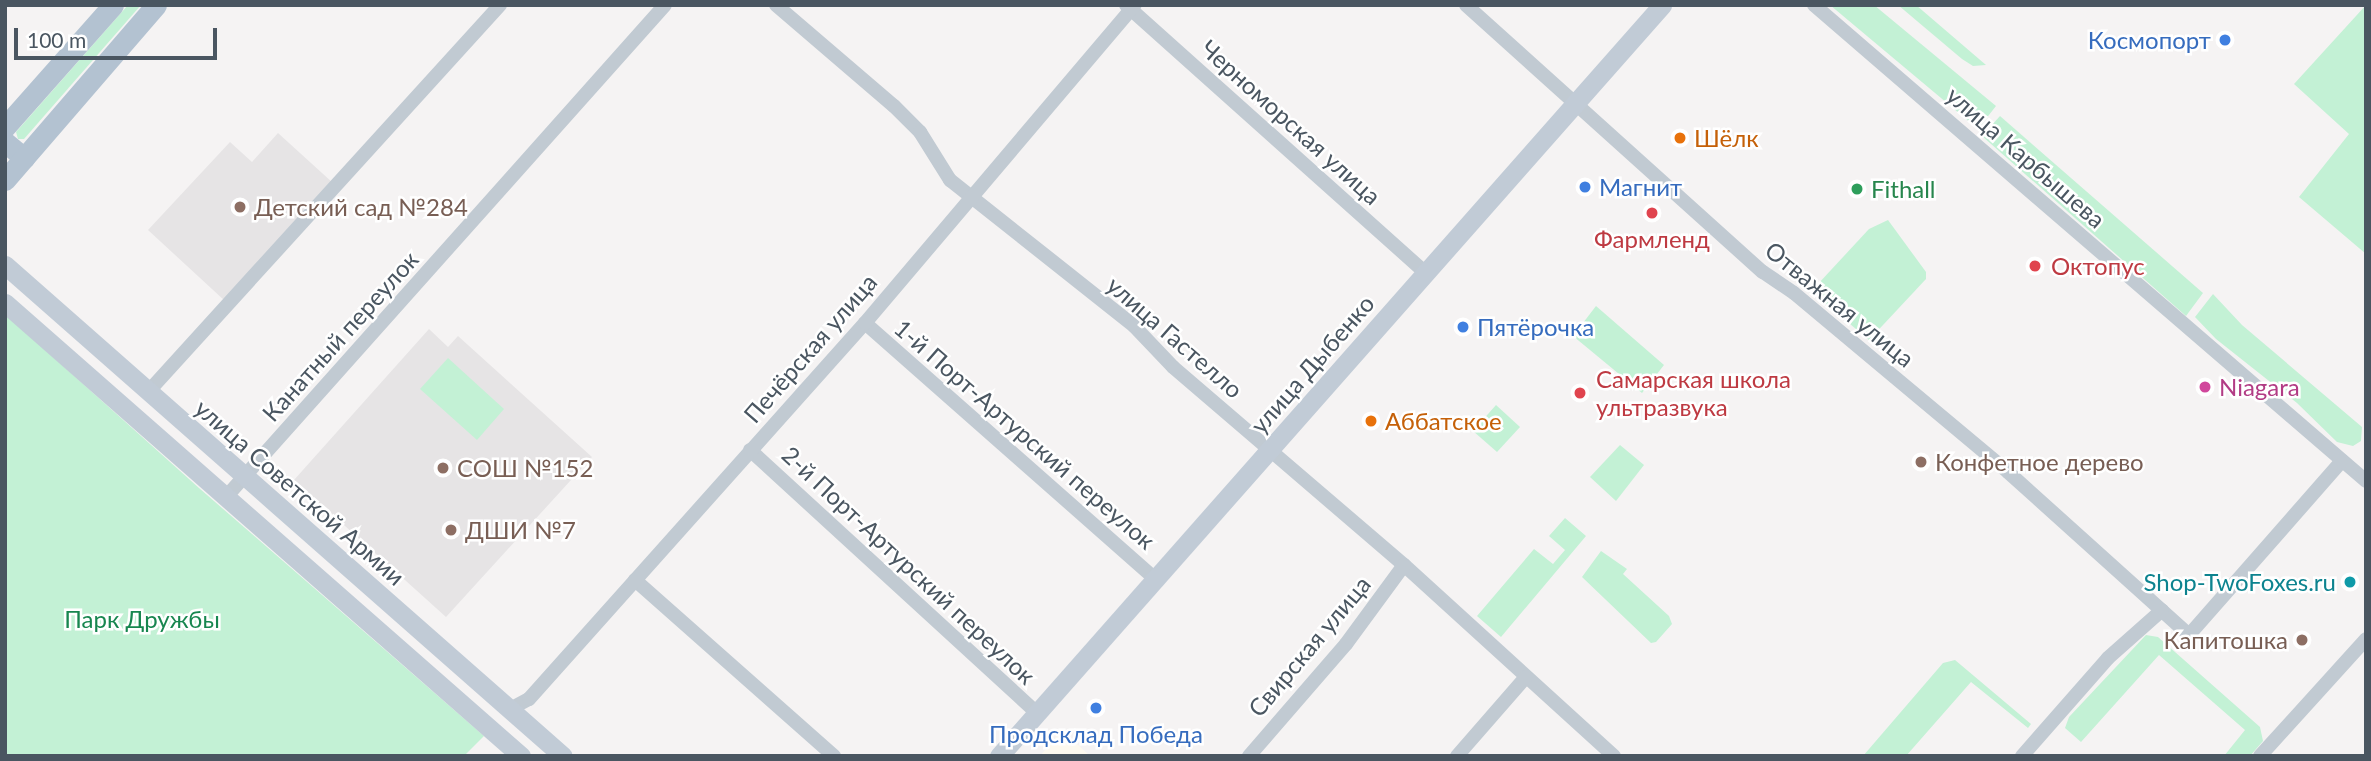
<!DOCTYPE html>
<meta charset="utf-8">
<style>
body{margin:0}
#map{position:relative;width:2371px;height:761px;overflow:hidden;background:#f5f3f3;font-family:Lato,sans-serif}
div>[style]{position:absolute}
.commercial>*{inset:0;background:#fdf9ef}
.education>*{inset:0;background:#e6e4e5}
.green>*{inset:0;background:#c3f1d5}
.minor>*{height:14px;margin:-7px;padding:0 7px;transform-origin:7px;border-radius:7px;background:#c1cad2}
.secondary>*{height:19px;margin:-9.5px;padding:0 9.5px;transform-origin:9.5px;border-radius:9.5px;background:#c1cbd6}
.primary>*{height:21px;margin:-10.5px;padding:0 10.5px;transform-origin:10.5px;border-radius:10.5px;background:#b3c2d1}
.dots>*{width:19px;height:19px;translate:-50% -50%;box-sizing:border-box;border:4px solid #fff;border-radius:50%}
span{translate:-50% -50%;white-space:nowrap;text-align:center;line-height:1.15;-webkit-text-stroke:5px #fff;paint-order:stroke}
.shop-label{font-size:24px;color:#366cbe}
.right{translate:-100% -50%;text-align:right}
.left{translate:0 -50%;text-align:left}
.street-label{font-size:24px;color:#4a5661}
.food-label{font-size:24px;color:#c56008}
.leisure-label{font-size:24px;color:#27864d}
.education-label{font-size:24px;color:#785e54}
.health-label{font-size:24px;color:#be3a42}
.hotel-label{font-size:24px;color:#b23c85}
.culture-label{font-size:24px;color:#0d838f}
.park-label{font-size:24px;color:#17864f}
.frame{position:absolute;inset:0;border:7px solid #4a5661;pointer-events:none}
.scale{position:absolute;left:14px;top:28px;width:203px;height:32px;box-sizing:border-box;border:4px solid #4a5661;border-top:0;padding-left:9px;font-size:21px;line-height:24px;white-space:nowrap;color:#4a5661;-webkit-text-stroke:5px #fff;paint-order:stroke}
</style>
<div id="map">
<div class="commercial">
<div style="clip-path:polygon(1062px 730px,1090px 756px,1040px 756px)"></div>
</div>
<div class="education">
<div style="clip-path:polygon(278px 133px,333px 183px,225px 301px,148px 230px,230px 142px,252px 162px)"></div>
<div style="clip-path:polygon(429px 329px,448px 347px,458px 336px,592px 457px,446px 617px,294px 480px)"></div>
</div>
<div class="green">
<div style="clip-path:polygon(128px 5px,141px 5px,24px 139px,18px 139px,16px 132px)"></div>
<div style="clip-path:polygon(1830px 5px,1874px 5px,1996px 106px,1978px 129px)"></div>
<div style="clip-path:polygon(1898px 5px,1916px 5px,1986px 65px,1973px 66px,1962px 59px)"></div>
<div style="clip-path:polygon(2366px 5px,2366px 254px,2299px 197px,2349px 134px,2294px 84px)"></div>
<div style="clip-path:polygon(2000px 116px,2203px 293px,2186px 316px,1982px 136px)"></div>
<div style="clip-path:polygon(1888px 220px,1926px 272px,1926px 279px,1869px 340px,1817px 296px,1818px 284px,1869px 229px)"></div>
<div style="clip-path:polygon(2213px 294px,2242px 325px,2362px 427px,2361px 441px,2353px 446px,2337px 442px,2297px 403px,2216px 339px,2195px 317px)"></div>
<div style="clip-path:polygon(1596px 306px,1664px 365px,1642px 393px,1573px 336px)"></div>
<div style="clip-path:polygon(5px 314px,199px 488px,484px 736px,464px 756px,5px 756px)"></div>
<div style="clip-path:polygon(448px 358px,504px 409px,477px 440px,420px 389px)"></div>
<div style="clip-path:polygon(1496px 405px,1520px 427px,1497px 452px,1473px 431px)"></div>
<div style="clip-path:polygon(1620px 445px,1644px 465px,1616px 501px,1590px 477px)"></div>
<div style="clip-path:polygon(1565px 518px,1586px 536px,1501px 637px,1477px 616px,1534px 549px,1553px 564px,1565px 550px,1549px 536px)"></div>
<div style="clip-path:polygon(1601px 551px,1627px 569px,1623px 574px,1669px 616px,1672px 624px,1656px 642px,1651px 643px,1582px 577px)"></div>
<div style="clip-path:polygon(2146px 635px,2158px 637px,2260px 727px,2263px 741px,2250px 756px,2224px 756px,2245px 730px,2159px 655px,2081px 742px,2065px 728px,2069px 717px)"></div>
<div style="clip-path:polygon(1955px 660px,2031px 724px,2028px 728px,1971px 682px,1906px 756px,1863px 756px,1943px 663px)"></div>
</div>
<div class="minor">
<div style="left:776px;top:5px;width:155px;rotate:40.6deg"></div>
<div style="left:894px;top:106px;width:37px;rotate:45deg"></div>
<div style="left:920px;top:132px;width:57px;rotate:58deg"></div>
<div style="left:950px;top:180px;width:235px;rotate:38.4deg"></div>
<div style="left:1134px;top:326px;width:57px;rotate:46.4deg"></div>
<div style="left:1173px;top:367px;width:304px;rotate:40.6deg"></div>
<div style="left:1404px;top:565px;width:284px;rotate:42.3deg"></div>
<div style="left:1126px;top:5px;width:402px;rotate:41.8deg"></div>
<div style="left:1466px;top:5px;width:399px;rotate:42deg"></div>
<div style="left:1763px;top:272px;width:37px;rotate:34deg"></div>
<div style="left:1794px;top:293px;width:279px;rotate:39.9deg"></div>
<div style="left:2008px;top:472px;width:244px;rotate:42deg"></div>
<div style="left:2189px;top:635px;width:232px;rotate:-48.7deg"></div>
<div style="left:1814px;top:5px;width:729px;rotate:40.77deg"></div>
<div style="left:865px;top:323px;width:387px;rotate:41.4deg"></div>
<div style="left:148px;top:392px;width:523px;rotate:-47.71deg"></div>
<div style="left:750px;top:450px;width:389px;rotate:42.5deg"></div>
<div style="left:226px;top:497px;width:659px;rotate:-48.26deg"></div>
<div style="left:635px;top:580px;width:266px;rotate:41.5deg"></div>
<div style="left:510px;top:709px;width:21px;rotate:-28deg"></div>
<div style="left:529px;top:699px;width:504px;rotate:-48.22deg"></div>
<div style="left:865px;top:323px;width:417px;rotate:-49.7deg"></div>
<div style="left:1249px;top:756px;width:148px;rotate:-49.1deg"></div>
<div style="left:1346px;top:644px;width:98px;rotate:-53.7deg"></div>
<div style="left:1457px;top:756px;width:105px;rotate:-48.9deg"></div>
<div style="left:2022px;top:756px;width:130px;rotate:-48.7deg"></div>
<div style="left:2108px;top:658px;width:72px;rotate:-41.6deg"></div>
<div style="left:2260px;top:756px;width:158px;rotate:-47.8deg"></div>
</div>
<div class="secondary">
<div style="left:5px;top:265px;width:743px;rotate:41.35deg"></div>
<div style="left:5px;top:303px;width:687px;rotate:41.28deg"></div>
<div style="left:999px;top:756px;width:1002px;rotate:-48.56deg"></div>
</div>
<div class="primary">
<div style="left:5px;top:127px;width:163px;rotate:-48.5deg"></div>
<div style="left:5px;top:142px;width:25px;rotate:40deg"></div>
<div style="left:5px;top:180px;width:231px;rotate:-49.2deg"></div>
</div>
<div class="dots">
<div style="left:2225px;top:40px;background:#3f7fe0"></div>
<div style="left:1680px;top:138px;background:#e8710a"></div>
<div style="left:1585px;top:187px;background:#3f7fe0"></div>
<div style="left:1857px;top:189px;background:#2e9e5b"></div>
<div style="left:240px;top:207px;background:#8d6e63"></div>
<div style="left:1652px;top:213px;background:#e0444e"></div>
<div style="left:2035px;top:266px;background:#e0444e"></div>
<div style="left:1463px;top:327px;background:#3f7fe0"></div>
<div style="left:2205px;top:387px;background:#d1479c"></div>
<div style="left:1580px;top:393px;background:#e0444e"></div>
<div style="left:1371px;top:421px;background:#e8710a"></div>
<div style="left:1921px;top:462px;background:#8d6e63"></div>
<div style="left:443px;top:468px;background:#8d6e63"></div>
<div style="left:451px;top:530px;background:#8d6e63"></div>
<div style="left:2350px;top:582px;background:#0f9aa8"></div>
<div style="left:2302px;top:640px;background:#8d6e63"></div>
<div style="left:1096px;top:708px;background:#3f7fe0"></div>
</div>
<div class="shop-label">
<span class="right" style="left:2211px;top:40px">Космопорт</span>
<span class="left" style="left:1599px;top:187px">Магнит</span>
<span class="left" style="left:1477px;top:327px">Пятёрочка</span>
<span style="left:1096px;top:734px">Продсклад Победа</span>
</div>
<div class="street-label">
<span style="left:1291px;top:122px;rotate:42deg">Черноморская улица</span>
<span style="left:2026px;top:157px;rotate:41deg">улица Карбышева</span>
<span style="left:1840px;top:304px;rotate:39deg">Отважная улица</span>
<span style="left:340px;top:336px;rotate:-48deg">Канатный переулок</span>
<span style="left:1175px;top:337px;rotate:41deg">улица Гастелло</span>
<span style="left:810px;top:348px;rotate:-49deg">Печёрская улица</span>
<span style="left:1312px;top:364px;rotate:-49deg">улица Дыбенко</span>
<span style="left:1025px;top:434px;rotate:41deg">1-й Порт-Артурский переулок</span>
<span style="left:300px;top:492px;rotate:41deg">улица Советской Армии</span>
<span style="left:909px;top:565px;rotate:43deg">2-й Порт-Артурский переулок</span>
<span style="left:1309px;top:646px;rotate:-50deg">Свирская улица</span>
</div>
<div class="food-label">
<span class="left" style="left:1694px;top:138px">Шёлк</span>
<span class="left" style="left:1385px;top:421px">Аббатское</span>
</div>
<div class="leisure-label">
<span class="left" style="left:1871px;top:189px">Fithall</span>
</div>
<div class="education-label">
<span class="left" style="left:254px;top:207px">Детский сад №284</span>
<span class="left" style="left:1935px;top:462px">Конфетное дерево</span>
<span class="left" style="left:457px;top:468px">СОШ №152</span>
<span class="left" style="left:465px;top:530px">ДШИ №7</span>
<span class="right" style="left:2288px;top:640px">Капитошка</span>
</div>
<div class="health-label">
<span style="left:1652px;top:239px">Фармленд</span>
<span class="left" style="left:2051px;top:266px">Октопус</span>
<span class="left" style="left:1596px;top:393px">Самарская школа<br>ультразвука</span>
</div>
<div class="hotel-label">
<span class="left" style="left:2219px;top:387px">Niagara</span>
</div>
<div class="culture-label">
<span class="right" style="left:2336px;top:582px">Shop-TwoFoxes.ru</span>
</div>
<div class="park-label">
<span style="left:142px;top:619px">Парк Дружбы</span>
</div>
<div class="frame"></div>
<div class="scale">100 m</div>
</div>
